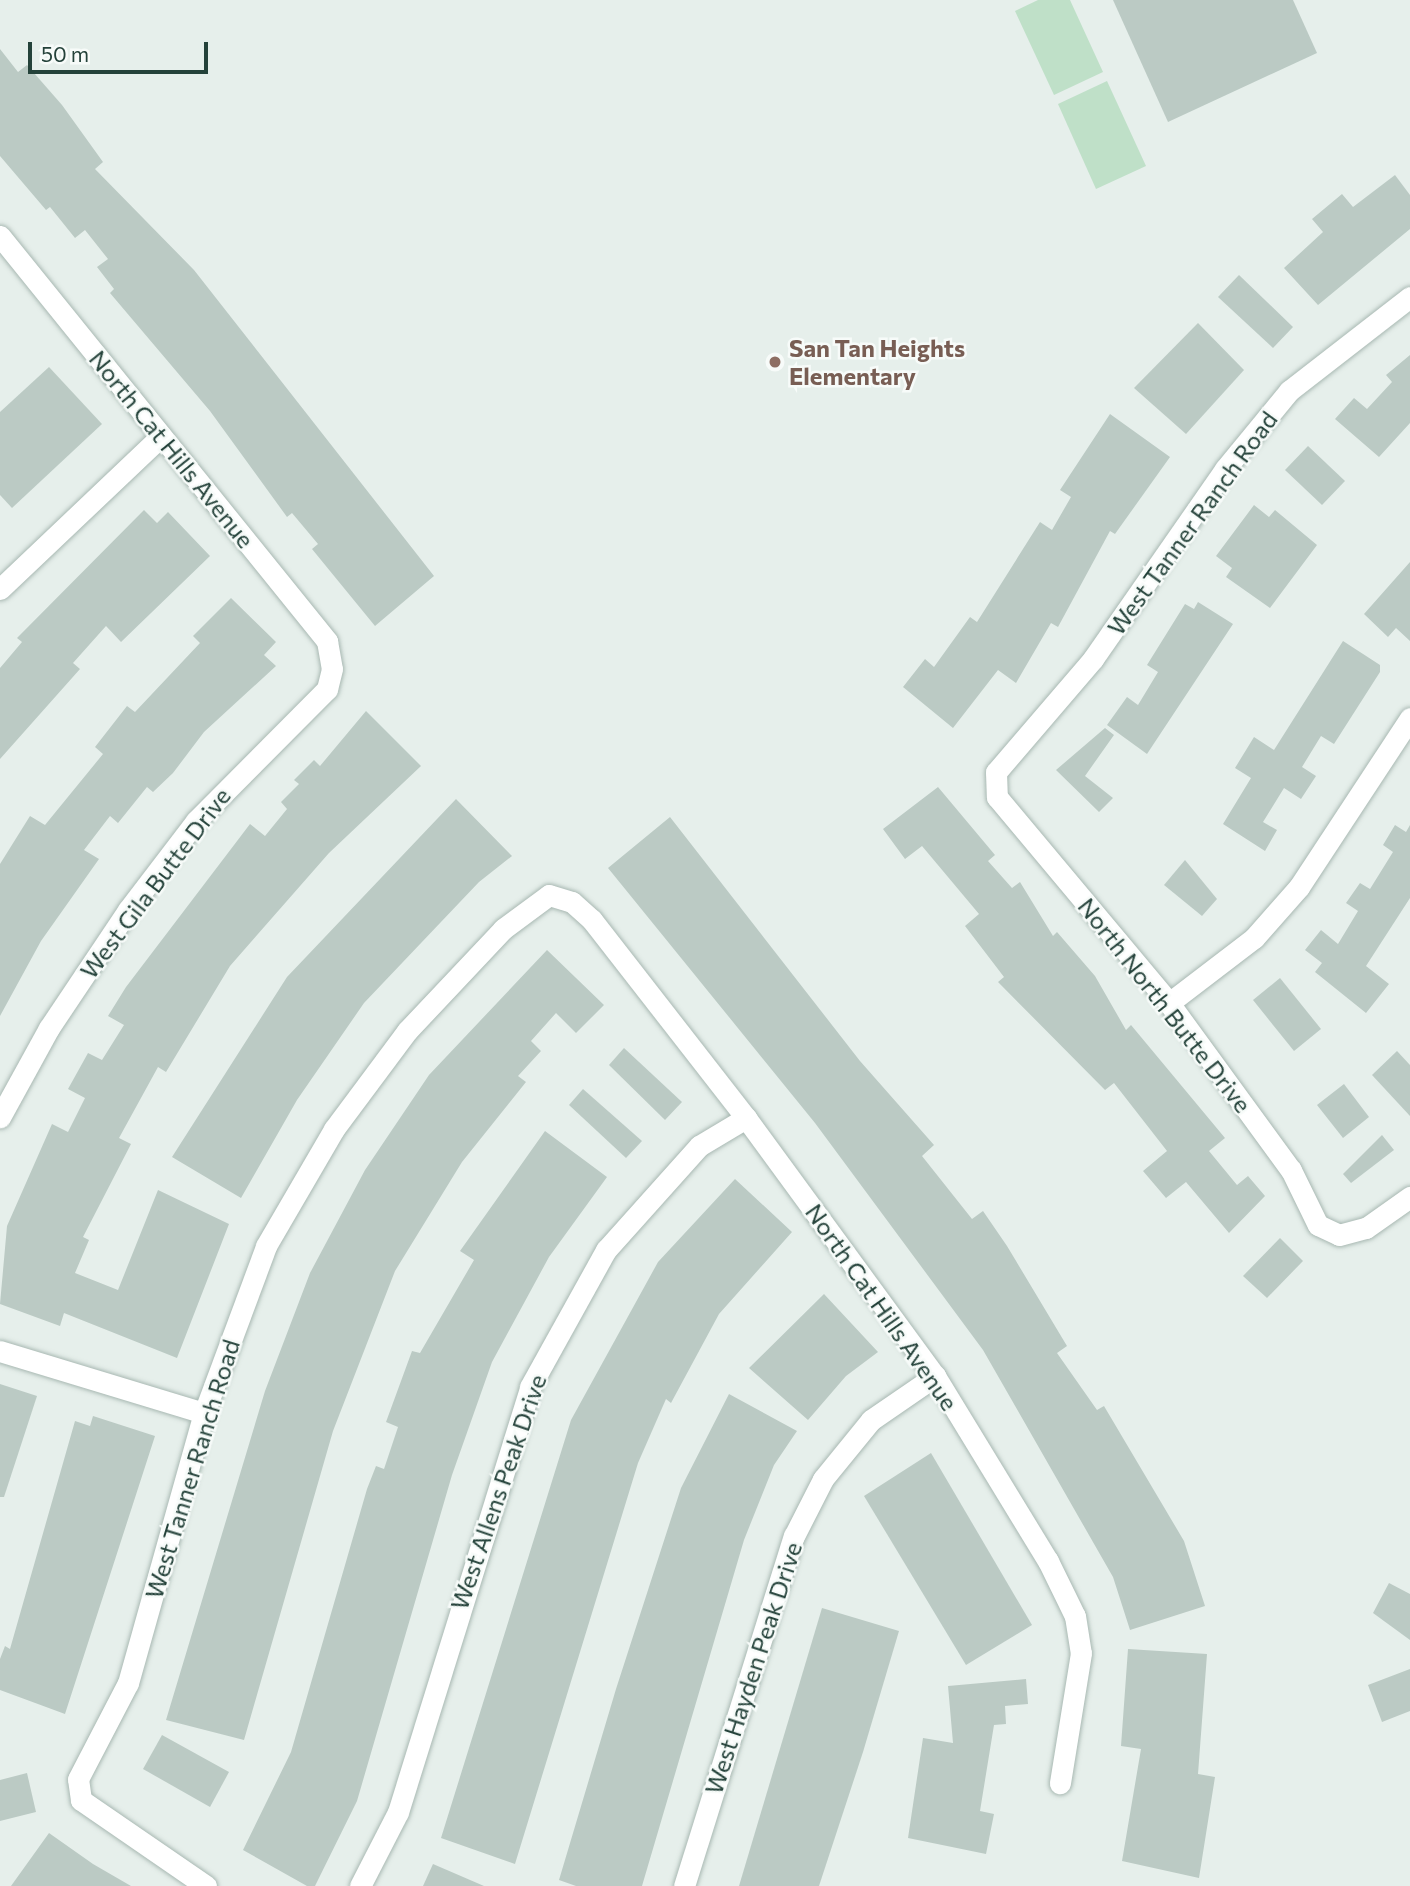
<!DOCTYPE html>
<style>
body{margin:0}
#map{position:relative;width:1410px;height:1886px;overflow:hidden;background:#e6efeb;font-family:Commissioner,sans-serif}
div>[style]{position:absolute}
.green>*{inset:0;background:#bfe0c8}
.building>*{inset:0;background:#bbcac4}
.roads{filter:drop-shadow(0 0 2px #a8b8b2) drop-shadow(0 0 2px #a8b8b2)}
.minor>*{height:21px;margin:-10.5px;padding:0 10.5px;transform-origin:10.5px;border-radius:10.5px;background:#fff}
.dots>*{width:19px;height:19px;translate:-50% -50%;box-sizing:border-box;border:4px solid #f7fbf9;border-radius:50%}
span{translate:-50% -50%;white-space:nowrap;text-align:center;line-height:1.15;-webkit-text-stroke:5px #f7fbf9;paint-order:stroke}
.education-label{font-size:24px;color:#785e54;font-weight:700}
.left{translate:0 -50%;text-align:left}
.street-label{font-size:24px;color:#24423a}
.scale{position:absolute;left:28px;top:42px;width:180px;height:32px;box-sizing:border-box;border:4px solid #24423a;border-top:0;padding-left:9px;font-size:21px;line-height:24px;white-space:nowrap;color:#24423a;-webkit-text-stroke:5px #f7fbf9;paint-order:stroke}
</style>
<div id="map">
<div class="green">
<div style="clip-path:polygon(1038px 0,1070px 0,1103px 72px,1054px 95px,1015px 11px)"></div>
<div style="clip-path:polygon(1107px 81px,1146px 166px,1096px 189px,1058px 104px)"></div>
</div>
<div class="building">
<div style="clip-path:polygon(1113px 0,1293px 0,1317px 53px,1168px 122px)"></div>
<div style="clip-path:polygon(0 49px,18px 72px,27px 65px,62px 105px,103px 162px,95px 169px,194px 270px,434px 576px,375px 626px,312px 549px,318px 544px,292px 513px,287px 517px,210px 411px,110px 293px,114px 289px,97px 267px,108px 259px,85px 230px,75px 238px,50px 207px,46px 210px,0 156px)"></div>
<div style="clip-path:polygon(1395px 175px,1410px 195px,1410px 229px,1318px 305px,1284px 268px,1323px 232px,1312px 219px,1342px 194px,1353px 207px)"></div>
<div style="clip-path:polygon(1239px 275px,1293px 327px,1273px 348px,1218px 297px)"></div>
<div style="clip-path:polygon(1198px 323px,1244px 370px,1186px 434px,1134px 388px)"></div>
<div style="clip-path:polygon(1410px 355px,1410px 423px,1379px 457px,1335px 419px,1354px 398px,1367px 409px,1392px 382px,1386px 375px)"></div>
<div style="clip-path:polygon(49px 367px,102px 424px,12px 508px,0 495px,0 412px)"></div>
<div style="clip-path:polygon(1110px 414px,1170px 457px,1115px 534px,1110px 531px,1058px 627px,1051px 623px,1016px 683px,998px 670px,953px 728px,903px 687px,925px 659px,934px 667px,970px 617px,977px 622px,1040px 522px,1052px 530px,1071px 497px,1060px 490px)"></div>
<div style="clip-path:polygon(1308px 446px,1345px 481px,1322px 505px,1285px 470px)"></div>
<div style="clip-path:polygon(1254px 505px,1269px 517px,1275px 510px,1317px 545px,1270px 608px,1226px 577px,1232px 568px,1216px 556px)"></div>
<div style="clip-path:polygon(144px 510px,157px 523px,168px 512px,210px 556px,121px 642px,106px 626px,73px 663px,80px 669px,0 759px,0 668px,22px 642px,17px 638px)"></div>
<div style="clip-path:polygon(1410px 562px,1410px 641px,1396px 628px,1388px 637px,1364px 614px)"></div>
<div style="clip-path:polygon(231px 598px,276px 642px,264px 655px,276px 666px,204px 732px,173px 773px,153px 792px,147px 787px,118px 823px,110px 816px,84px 850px,99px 859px,41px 941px,0 1016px,0 864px,30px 816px,45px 825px,103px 754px,95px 747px,127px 706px,135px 712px,200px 643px,193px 636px)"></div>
<div style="clip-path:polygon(1198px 602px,1233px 624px,1147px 754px,1107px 725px,1127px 697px,1138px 705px,1158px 672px,1147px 665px,1185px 604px,1194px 609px)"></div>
<div style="clip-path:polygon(1343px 641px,1380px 665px,1380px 672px,1334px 744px,1321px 736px,1302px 767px,1316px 776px,1301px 799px,1284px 788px,1263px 822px,1277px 830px,1265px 851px,1223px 824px,1251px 778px,1235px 768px,1254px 737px,1274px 750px)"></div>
<div style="clip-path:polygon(366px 711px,421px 766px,329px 853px,230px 966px,166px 1072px,158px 1067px,119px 1138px,131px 1144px,83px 1237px,89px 1240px,75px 1273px,118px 1290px,158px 1190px,229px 1224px,177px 1358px,64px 1313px,60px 1326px,0 1304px,7px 1226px,52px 1124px,68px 1132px,85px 1098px,68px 1089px,88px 1053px,102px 1060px,124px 1025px,108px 1016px,126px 987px,250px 824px,265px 836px,287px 809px,281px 802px,299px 784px,294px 780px,314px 760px,320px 766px)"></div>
<div style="clip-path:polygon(1105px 728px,1114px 735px,1085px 776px,1113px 798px,1099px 812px,1056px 770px)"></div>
<div style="clip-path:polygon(938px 787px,995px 855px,988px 861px,1012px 888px,1020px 882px,1053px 936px,1057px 932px,1095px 976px,1126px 1030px,1131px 1025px,1225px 1138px,1209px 1151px,1237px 1185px,1248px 1176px,1265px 1196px,1229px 1233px,1186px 1182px,1166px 1198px,1143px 1171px,1167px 1151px,1114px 1083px,1105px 1090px,998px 982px,1004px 977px,965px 926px,979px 914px,922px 846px,905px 859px,883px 829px)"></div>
<div style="clip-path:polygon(456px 799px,512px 856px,479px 882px,364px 1003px,297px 1100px,241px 1198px,172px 1157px,287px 977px)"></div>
<div style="clip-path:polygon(670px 817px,860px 1061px,934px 1145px,922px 1156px,972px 1219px,983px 1211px,1007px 1246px,1067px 1346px,1057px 1353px,1097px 1410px,1104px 1406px,1184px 1541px,1205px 1606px,1130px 1630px,1113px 1577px,983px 1350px,815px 1123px,608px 868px)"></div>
<div style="clip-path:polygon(1395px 825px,1406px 832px,1410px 825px,1410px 898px,1366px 966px,1389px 984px,1366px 1013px,1315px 972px,1322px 963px,1305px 950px,1321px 930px,1338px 944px,1358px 911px,1346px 903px,1360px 883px,1370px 889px,1393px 852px,1383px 845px)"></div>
<div style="clip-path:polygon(1185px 860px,1217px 899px,1202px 916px,1164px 885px)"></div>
<div style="clip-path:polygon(547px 950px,604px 1005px,576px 1033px,556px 1013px,531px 1041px,541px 1051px,518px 1076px,526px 1082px,462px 1162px,395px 1271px,333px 1431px,244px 1740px,166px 1720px,265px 1391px,310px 1273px,365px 1170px,429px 1075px)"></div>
<div style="clip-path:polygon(1280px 978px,1321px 1029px,1294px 1051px,1253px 1000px)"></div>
<div style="clip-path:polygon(624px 1048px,682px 1102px,665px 1120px,609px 1065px)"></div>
<div style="clip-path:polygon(1397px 1051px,1410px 1065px,1410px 1116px,1372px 1075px)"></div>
<div style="clip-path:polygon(1344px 1084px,1369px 1117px,1343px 1138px,1317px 1105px)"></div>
<div style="clip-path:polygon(583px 1089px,642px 1141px,626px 1158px,569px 1105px)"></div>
<div style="clip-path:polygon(545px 1131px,607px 1177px,549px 1257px,492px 1362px,452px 1475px,357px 1801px,315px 1886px,307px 1886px,243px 1850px,291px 1752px,367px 1489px,376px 1466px,384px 1469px,398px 1427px,386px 1422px,412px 1351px,420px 1353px,474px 1260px,460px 1251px)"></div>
<div style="clip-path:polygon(1382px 1135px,1394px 1150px,1351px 1183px,1343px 1174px)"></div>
<div style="clip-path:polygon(735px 1179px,792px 1232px,719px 1314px,671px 1403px,666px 1399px,638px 1463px,515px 1864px,441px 1838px,571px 1420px,658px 1262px)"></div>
<div style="clip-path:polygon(1280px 1238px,1303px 1261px,1267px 1298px,1243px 1276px)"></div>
<div style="clip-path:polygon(824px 1294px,878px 1352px,846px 1376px,808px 1420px,749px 1368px)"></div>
<div style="clip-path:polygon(0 1384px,37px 1396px,4px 1497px,0 1497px)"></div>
<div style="clip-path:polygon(729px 1394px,797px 1431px,774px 1465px,744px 1540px,642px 1886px,576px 1886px,559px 1880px,616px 1689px,681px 1488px)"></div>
<div style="clip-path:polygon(93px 1416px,155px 1436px,65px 1714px,0 1690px,0 1659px,5px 1646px,10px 1649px,75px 1421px,90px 1426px)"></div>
<div style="clip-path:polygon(931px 1453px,1032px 1625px,966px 1665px,864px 1496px)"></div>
<div style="clip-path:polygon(1389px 1583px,1410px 1594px,1410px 1640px,1373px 1613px)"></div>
<div style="clip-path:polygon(822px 1608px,899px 1631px,863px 1752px,819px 1886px,739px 1886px)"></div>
<div style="clip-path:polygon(1128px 1649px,1207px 1654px,1198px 1774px,1215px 1777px,1199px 1878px,1122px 1861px,1141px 1749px,1121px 1746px)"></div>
<div style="clip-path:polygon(1410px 1669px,1410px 1711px,1382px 1722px,1368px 1685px)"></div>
<div style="clip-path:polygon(1026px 1679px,1028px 1704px,1005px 1706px,1006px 1724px,994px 1725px,980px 1811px,994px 1814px,986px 1854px,908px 1838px,923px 1738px,953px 1743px,948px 1686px)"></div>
<div style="clip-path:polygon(162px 1735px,229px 1772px,210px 1807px,143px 1769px)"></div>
<div style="clip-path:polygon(27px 1773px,36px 1812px,0 1821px,0 1780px)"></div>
<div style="clip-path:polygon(49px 1833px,93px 1864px,131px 1886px,11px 1886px)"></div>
<div style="clip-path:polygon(433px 1864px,484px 1886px,423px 1886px)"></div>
</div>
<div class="roads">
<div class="minor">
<div style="left:0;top:236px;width:521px;rotate:51.08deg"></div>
<div style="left:327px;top:641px;width:28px;rotate:80deg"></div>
<div style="left:332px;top:669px;width:21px;rotate:104deg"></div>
<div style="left:327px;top:689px;width:186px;rotate:134.8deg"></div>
<div style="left:196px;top:821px;width:112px;rotate:127.4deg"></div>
<div style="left:128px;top:910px;width:142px;rotate:123.8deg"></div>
<div style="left:49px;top:1028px;width:102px;rotate:118.8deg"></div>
<div style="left:1410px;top:297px;width:153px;rotate:142.2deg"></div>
<div style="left:1289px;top:391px;width:101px;rotate:129.4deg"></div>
<div style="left:1225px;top:469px;width:231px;rotate:124.8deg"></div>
<div style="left:1093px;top:659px;width:149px;rotate:130.6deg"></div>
<div style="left:996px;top:772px;width:25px;rotate:88deg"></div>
<div style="left:997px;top:797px;width:268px;rotate:50.1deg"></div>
<div style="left:1169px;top:1003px;width:207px;rotate:53.9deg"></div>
<div style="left:1291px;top:1170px;width:61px;rotate:63.9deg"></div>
<div style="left:1318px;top:1225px;width:23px;rotate:25deg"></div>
<div style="left:1339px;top:1235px;width:28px;rotate:-15deg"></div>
<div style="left:1366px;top:1228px;width:54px;rotate:-35.2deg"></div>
<div style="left:0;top:589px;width:222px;rotate:-43.5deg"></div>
<div style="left:1169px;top:1003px;width:107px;rotate:-37.4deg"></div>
<div style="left:1254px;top:938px;width:68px;rotate:-48.6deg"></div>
<div style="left:1299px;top:887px;width:202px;rotate:-56.7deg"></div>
<div style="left:0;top:1351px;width:213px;rotate:16.9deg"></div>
<div style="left:206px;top:1886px;width:152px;rotate:-145.5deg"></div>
<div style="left:81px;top:1800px;width:21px;rotate:-98deg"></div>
<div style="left:78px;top:1779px;width:108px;rotate:-62.5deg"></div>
<div style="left:128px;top:1683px;width:280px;rotate:-74.3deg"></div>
<div style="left:204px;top:1413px;width:178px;rotate:-69.6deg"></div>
<div style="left:266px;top:1246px;width:135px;rotate:-59.8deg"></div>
<div style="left:334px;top:1129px;width:122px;rotate:-53.3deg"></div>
<div style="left:407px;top:1031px;width:140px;rotate:-46.7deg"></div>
<div style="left:503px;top:929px;width:57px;rotate:-36.5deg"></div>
<div style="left:549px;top:895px;width:24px;rotate:17deg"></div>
<div style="left:572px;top:902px;width:27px;rotate:42deg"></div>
<div style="left:592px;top:920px;width:251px;rotate:52.1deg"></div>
<div style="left:746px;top:1118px;width:320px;rotate:53.8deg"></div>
<div style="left:935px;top:1376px;width:217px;rotate:58.6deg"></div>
<div style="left:1048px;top:1561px;width:61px;rotate:63.9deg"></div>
<div style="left:1075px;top:1616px;width:37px;rotate:81deg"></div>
<div style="left:1081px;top:1653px;width:132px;rotate:99.2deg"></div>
<div style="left:360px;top:1886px;width:83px;rotate:-62.8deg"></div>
<div style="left:398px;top:1812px;width:445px;rotate:-72.7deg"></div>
<div style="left:530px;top:1387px;width:157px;rotate:-61deg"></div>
<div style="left:606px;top:1250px;width:140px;rotate:-48.2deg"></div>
<div style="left:699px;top:1146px;width:55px;rotate:-30.8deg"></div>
<div style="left:684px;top:1886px;width:367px;rotate:-72.6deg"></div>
<div style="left:794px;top:1536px;width:64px;rotate:-63deg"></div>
<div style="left:823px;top:1479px;width:76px;rotate:-50.9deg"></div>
<div style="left:871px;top:1420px;width:78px;rotate:-34.5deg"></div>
</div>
</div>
<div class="dots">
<div style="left:775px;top:362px;background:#8d6e63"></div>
</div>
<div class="education-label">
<span class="left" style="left:789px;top:362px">San Tan Heights<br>Elementary</span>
</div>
<div class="street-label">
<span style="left:172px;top:449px;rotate:51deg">North Cat Hills Avenue</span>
<span style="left:1192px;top:523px;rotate:-54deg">West Tanner Ranch Road</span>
<span style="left:155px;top:883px;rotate:-53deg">West Gila Butte Drive</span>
<span style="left:1165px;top:1005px;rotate:52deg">North North Butte Drive</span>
<span style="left:882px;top:1307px;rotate:55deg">North Cat Hills Avenue</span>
<span style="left:192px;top:1469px;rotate:-73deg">West Tanner Ranch Road</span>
<span style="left:498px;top:1492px;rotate:-71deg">West Allens Peak Drive</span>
<span style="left:753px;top:1668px;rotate:-72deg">West Hayden Peak Drive</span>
</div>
<div class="scale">50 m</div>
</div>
